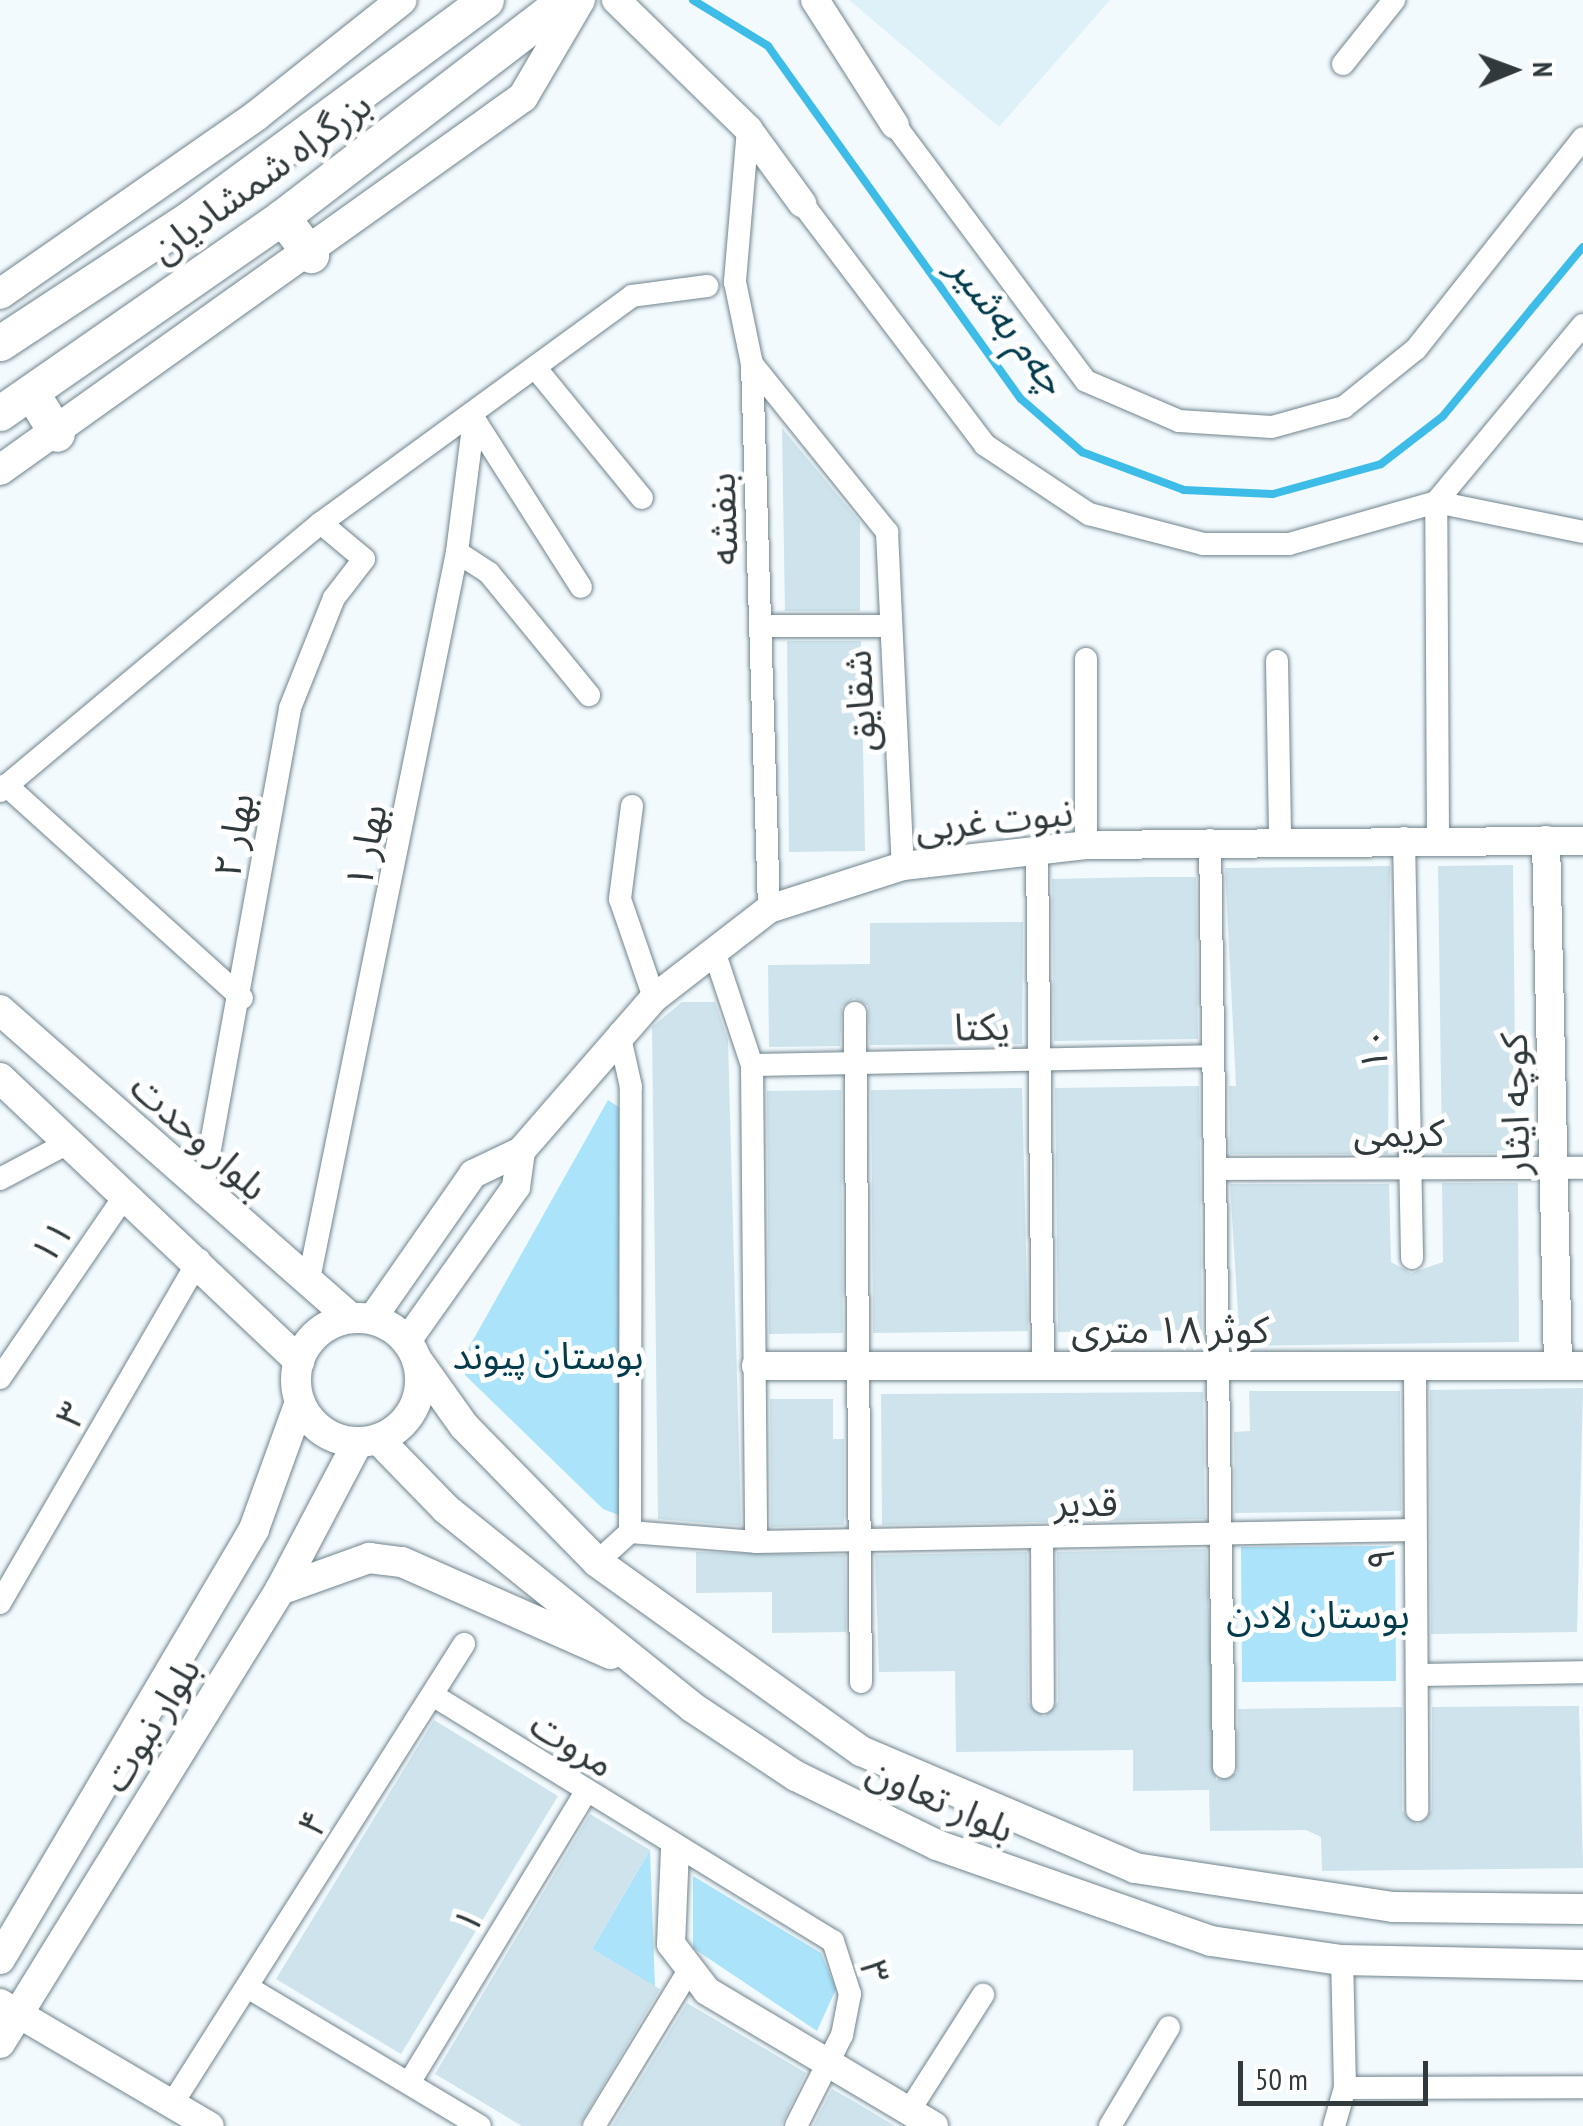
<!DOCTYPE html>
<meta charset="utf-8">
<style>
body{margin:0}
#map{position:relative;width:1583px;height:2126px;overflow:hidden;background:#f2fafe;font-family:"PT Sans Narrow","Noto Sans Arabic",sans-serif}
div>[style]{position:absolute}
.built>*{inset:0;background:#dff1f8}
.green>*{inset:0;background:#abe3fa}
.stream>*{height:8px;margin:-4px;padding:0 4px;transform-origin:4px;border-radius:4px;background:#3dbce7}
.building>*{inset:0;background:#cee3ec}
.roads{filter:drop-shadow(0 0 2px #71848c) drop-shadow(0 0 2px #71848c)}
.minor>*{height:22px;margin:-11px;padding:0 11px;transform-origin:11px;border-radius:11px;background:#fff}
.tertiary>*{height:28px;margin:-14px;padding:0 14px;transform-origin:14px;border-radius:14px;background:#fff}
.secondary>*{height:30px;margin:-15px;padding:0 15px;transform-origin:15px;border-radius:15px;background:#fff}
.secondary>.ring{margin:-15px;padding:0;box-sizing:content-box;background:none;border:30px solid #fff;border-radius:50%}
.trunk>*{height:35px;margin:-17.5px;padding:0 17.5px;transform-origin:17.5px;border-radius:17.5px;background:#fff}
span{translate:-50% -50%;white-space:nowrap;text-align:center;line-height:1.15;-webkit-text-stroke:10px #fff;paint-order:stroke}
.street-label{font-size:38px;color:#30393c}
.park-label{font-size:38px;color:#023c4d}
.water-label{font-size:40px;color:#023c4d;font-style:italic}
.north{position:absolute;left:1463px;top:20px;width:100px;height:100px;-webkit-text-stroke:8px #fff;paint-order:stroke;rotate:89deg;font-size:28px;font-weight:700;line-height:40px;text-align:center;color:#30393c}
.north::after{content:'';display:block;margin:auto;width:35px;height:45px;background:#30393c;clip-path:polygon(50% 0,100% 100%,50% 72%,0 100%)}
.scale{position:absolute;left:1238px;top:2061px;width:190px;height:45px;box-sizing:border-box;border:5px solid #30393c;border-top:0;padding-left:12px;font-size:30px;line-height:35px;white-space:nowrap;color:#30393c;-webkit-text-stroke:8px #fff;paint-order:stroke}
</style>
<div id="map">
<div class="built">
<div style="clip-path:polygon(849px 0,1110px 0,999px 127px)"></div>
</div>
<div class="green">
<div style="clip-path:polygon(608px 1100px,620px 1108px,621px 1516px,603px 1509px,465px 1375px,468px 1349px)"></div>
<div style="clip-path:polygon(1395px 1546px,1396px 1681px,1242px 1682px,1241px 1547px)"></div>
<div style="clip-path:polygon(650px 1850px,655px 1987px,592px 1949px)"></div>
<div style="clip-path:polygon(693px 1876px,821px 1953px,836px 1989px,817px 2031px,693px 1948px)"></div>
</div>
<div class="stream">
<div style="left:693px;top:0;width:88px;rotate:31.5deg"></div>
<div style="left:768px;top:46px;width:434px;rotate:54.4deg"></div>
<div style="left:1021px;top:399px;width:81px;rotate:41deg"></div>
<div style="left:1082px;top:452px;width:109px;rotate:20.4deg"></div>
<div style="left:1184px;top:490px;width:89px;rotate:2.6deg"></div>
<div style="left:1273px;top:494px;width:112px;rotate:-15.5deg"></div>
<div style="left:1381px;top:464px;width:78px;rotate:-37.7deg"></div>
<div style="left:1443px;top:416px;width:219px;rotate:-50.4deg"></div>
</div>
<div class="building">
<div style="clip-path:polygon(782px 428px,860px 522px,860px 611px,785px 611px)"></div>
<div style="clip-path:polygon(787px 641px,861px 641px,865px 851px,789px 852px)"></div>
<div style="clip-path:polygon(1513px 865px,1516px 1153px,1442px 1153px,1438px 866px)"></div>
<div style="clip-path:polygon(1390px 866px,1388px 1154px,1230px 1154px,1229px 1086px,1236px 1086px,1225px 868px)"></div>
<div style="clip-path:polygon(1147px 877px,1196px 877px,1198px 1039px,1054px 1041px,1052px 879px)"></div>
<div style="clip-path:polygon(1023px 922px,1022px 1044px,870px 1045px,868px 1006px,854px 998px,842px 1007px,840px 1046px,769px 1047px,768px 965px,870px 964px,870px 923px)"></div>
<div style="clip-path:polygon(682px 1002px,715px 1002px,728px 1040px,741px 1526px,658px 1519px,652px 1027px)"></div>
<div style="clip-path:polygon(1199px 1086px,1202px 1330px,1058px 1332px,1055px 1088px)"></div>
<div style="clip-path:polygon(1022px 1088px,1028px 1331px,873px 1333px,871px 1090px)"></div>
<div style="clip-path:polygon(841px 1090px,843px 1333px,769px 1334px,767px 1091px)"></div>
<div style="clip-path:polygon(1442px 1183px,1518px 1183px,1519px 1342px,1240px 1346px,1230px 1184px,1389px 1184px,1391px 1262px,1411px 1273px,1443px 1262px)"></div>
<div style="clip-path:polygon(1583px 1388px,1577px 1632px,1431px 1634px,1430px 1390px)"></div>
<div style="clip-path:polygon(1249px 1391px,1400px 1391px,1401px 1511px,1235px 1513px,1234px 1432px,1250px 1431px)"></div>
<div style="clip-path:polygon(1203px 1392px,1205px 1519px,882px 1525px,881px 1394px)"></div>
<div style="clip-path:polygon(770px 1399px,833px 1399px,833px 1439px,844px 1439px,844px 1525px,771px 1527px)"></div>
<div style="clip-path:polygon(1206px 1549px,1216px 1780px,1237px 1773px,1238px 1709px,1402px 1707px,1402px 1811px,1418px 1825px,1432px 1810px,1432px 1707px,1579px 1706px,1583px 1868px,1322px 1871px,1321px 1837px,1306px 1830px,1210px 1831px,1209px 1790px,1133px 1791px,1133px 1750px,956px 1752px,955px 1671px,879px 1672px,875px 1555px,1027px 1552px,1028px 1702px,1044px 1717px,1058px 1702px,1057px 1552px)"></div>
<div style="clip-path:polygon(696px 1552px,845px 1555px,846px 1632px,772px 1633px,772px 1592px,696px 1593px)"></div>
<div style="clip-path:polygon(434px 1720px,558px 1796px,401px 2054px,276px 1979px)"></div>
<div style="clip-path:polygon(590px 1814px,650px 1850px,592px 1949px,660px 1989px,579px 2126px,522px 2126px,435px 2074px)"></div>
<div style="clip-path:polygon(687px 2003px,806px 2073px,781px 2126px,612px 2126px)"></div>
<div style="clip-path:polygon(832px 2089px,850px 2099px,895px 2126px,813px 2126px)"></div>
</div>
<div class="roads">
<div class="minor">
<div style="left:1343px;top:64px;width:82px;rotate:-51.4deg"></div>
<div style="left:895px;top:125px;width:319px;rotate:53.3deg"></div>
<div style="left:1086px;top:381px;width:101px;rotate:23.3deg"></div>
<div style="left:1179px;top:421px;width:93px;rotate:3.7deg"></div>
<div style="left:1272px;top:427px;width:75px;rotate:-15.5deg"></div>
<div style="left:1344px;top:407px;width:92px;rotate:-38.9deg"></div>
<div style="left:1416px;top:349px;width:269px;rotate:-51.6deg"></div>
<div style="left:748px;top:129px;width:154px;rotate:94.9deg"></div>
<div style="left:735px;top:282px;width:84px;rotate:78.3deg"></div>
<div style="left:752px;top:364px;width:545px;rotate:88.21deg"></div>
<div style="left:802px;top:203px;width:303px;rotate:52.9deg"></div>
<div style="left:985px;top:445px;width:125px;rotate:33.6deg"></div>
<div style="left:1089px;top:514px;width:118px;rotate:14.7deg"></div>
<div style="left:1203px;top:544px;width:86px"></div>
<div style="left:1289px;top:544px;width:153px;rotate:-15.9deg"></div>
<div style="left:1436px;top:502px;width:230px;rotate:-50.3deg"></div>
<div style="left:752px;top:364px;width:216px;rotate:51.2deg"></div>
<div style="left:887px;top:532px;width:334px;rotate:87.3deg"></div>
<div style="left:538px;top:371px;width:164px;rotate:50.7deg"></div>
<div style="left:474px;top:419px;width:199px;rotate:57.5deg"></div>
<div style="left:457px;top:552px;width:38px;rotate:33deg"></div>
<div style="left:489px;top:573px;width:158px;rotate:50.7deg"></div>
<div style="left:760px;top:626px;width:131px"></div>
<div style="left:1277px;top:661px;width:179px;rotate:89deg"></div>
<div style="left:6px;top:785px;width:318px;rotate:42.1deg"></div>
<div style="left:0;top:791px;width:418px;rotate:-39.9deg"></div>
<div style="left:321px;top:523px;width:385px;rotate:-36.1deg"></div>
<div style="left:632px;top:296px;width:76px;rotate:-7.6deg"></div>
<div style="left:632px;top:806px;width:94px;rotate:97.4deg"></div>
<div style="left:620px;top:899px;width:105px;rotate:71deg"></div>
<div style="left:1404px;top:838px;width:420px;rotate:88.9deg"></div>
<div style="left:1438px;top:839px;width:337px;rotate:-90.3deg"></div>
<div style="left:1436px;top:502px;width:150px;rotate:11.5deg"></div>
<div style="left:1210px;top:840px;width:927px;rotate:89.13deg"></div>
<div style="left:1086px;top:845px;width:186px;rotate:-90deg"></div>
<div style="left:1037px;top:852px;width:514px;rotate:89.33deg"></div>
<div style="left:715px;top:954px;width:117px;rotate:71.6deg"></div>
<div style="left:752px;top:1065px;width:477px;rotate:89.5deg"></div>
<div style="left:855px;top:1013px;width:669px;rotate:89.49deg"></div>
<div style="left:752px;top:1065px;width:461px;rotate:-1.1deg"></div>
<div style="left:1215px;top:1169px;width:368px;rotate:-0.2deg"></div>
<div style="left:0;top:1179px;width:79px;rotate:-27.9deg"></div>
<div style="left:202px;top:1193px;width:493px;rotate:-79.7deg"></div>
<div style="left:290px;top:708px;width:118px;rotate:-68.2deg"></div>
<div style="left:334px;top:598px;width:49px;rotate:-52.4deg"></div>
<div style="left:364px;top:559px;width:56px;rotate:-140.1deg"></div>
<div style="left:308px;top:1284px;width:747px;rotate:-78.49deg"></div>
<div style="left:457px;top:552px;width:134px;rotate:-82.7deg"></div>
<div style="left:1415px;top:1366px;width:444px;rotate:89.7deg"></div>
<div style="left:0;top:1378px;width:223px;rotate:-55.6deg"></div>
<div style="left:630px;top:1532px;width:126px;rotate:4.5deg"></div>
<div style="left:756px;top:1542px;width:659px;rotate:-1.04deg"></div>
<div style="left:1042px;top:1537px;width:165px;rotate:89.7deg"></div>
<div style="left:597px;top:1562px;width:45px;rotate:-42.3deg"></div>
<div style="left:630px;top:1532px;width:445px;rotate:-89.9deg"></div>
<div style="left:631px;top:1087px;width:55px;rotate:-102.5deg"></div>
<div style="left:0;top:1603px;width:397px;rotate:-59.9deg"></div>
<div style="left:1417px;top:1675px;width:166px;rotate:-1deg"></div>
<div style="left:434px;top:1696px;width:468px;rotate:31.6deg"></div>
<div style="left:833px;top:1941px;width:56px;rotate:72.2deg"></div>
<div style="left:850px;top:1994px;width:42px;rotate:101deg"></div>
<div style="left:842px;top:2035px;width:102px;rotate:116.8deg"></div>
<div style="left:249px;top:1988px;width:269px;rotate:30.9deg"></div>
<div style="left:409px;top:2083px;width:339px;rotate:-58.7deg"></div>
<div style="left:1345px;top:2088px;width:238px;rotate:-0.2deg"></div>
<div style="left:172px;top:2104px;width:545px;rotate:-57.59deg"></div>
<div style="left:909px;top:2111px;width:138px;rotate:-57.5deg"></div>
<div style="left:594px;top:2126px;width:184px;rotate:-58.6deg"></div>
<div style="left:1110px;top:2126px;width:115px;rotate:-59.2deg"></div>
<div style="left:1334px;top:2126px;width:40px;rotate:-74deg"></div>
<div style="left:1345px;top:2088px;width:128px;rotate:-91.3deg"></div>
</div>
<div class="tertiary">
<div style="left:616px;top:0;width:185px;rotate:44.3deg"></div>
<div style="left:748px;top:129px;width:92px;rotate:53.9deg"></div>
<div style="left:815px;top:0;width:148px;rotate:57.4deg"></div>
<div style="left:1546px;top:840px;width:526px;rotate:88.69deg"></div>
<div style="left:372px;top:1319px;width:177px;rotate:-55.1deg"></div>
<div style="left:473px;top:1174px;width:53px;rotate:-25.6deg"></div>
<div style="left:521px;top:1151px;width:203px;rotate:-49deg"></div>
<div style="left:654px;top:998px;width:145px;rotate:-37.7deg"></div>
<div style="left:769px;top:909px;width:141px;rotate:-17.8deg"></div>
<div style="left:903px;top:866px;width:184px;rotate:-6.5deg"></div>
<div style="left:1086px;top:845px;width:497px;rotate:-0.5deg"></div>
<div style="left:407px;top:1341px;width:189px;rotate:-54.7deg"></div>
<div style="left:516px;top:1187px;width:36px;rotate:-82deg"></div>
<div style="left:756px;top:1366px;width:827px"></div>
<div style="left:675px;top:1849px;width:95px;rotate:92.4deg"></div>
<div style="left:671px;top:1944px;width:59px;rotate:52.5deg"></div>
<div style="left:707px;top:1991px;width:264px;rotate:30.7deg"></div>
<div style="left:0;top:2003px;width:243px;rotate:30.4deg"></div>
</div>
<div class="secondary">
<div style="left:0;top:294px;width:312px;rotate:-34.8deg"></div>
<div style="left:256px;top:116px;width:186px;rotate:-38.5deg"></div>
<div style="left:0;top:470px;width:642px;rotate:-35.5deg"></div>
<div style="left:523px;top:97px;width:113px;rotate:-59.6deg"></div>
<div style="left:0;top:1010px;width:466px;rotate:41.3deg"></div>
<div style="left:0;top:1078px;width:412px;rotate:43.4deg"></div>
<div class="ring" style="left:296px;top:1318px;width:94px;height:94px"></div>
<div style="left:417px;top:1360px;width:81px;rotate:54.5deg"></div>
<div style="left:464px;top:1426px;width:190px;rotate:45.6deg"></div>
<div style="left:597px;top:1562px;width:325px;rotate:35.6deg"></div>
<div style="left:861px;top:1751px;width:298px;rotate:23.1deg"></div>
<div style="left:1135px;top:1868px;width:261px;rotate:8.6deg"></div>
<div style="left:1393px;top:1907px;width:190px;rotate:0.6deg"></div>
<div style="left:378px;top:1439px;width:98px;rotate:45.8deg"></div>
<div style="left:446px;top:1509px;width:316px;rotate:38.8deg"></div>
<div style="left:692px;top:1707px;width:125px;rotate:33.6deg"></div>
<div style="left:796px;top:1776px;width:157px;rotate:26.1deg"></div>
<div style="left:937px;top:1845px;width:290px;rotate:19.3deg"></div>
<div style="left:1211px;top:1941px;width:132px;rotate:8.3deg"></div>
<div style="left:1342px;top:1960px;width:241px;rotate:1.2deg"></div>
<div style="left:280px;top:1590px;width:95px;rotate:-19.8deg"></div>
<div style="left:369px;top:1558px;width:33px;rotate:7deg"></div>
<div style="left:402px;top:1562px;width:228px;rotate:23.8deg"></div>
<div style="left:0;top:1959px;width:499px;rotate:-59.4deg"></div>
<div style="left:254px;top:1529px;width:135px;rotate:-70.1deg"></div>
<div style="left:0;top:2043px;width:533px;rotate:-58.28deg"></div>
<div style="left:280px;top:1590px;width:167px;rotate:-62.2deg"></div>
</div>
<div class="trunk">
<div style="left:282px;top:217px;width:48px;rotate:52.7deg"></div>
<div style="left:0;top:343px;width:231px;rotate:-33.3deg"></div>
<div style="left:193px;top:216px;width:364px;rotate:-36.4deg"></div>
<div style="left:31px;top:392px;width:49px;rotate:58.2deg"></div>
<div style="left:0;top:413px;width:343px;rotate:-34.8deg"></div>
<div style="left:282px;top:217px;width:357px;rotate:-37.5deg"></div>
</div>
</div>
<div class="street-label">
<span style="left:260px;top:176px;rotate:-36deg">بزرگراه شمشادیان</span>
<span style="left:722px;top:519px;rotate:-92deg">بنفشه</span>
<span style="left:859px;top:701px;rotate:-93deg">شقایق</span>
<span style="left:994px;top:819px;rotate:-6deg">نبوت غربی</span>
<span style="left:233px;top:835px;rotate:-80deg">بهار ۲</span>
<span style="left:365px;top:846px;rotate:-79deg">بهار ۱</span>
<span style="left:982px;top:1026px;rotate:-1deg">یکتا</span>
<span style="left:1373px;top:1049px;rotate:-91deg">۱۰</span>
<span style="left:1514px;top:1104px;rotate:-91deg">کوچه ایثار</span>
<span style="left:1399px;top:1132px">کریمی</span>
<span style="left:200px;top:1136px;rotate:42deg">بلوار وحدت</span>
<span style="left:51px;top:1241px;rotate:-55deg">۱۱</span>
<span style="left:1170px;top:1329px">کوثر ۱۸ متری</span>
<span style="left:70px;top:1414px;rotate:-60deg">۳</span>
<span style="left:1086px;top:1502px">قدیر</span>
<span style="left:1380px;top:1559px;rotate:-91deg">۹</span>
<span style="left:150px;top:1724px;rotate:-58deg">بلوار نبوت</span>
<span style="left:573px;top:1743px;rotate:32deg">مروت</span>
<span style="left:941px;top:1799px;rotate:24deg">بلوار تعاون</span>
<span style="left:312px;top:1823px;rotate:-58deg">۴</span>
<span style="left:467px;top:1920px;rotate:-59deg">۱</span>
<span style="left:876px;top:1971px;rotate:78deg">۳</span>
</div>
<div class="park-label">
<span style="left:548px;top:1355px">بوستان پیوند</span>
<span style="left:1318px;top:1614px">بوستان لادن</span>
</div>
<div class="water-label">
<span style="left:1009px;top:324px;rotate:52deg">چەم بەشیر</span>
</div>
<div class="north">N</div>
<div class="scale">50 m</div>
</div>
